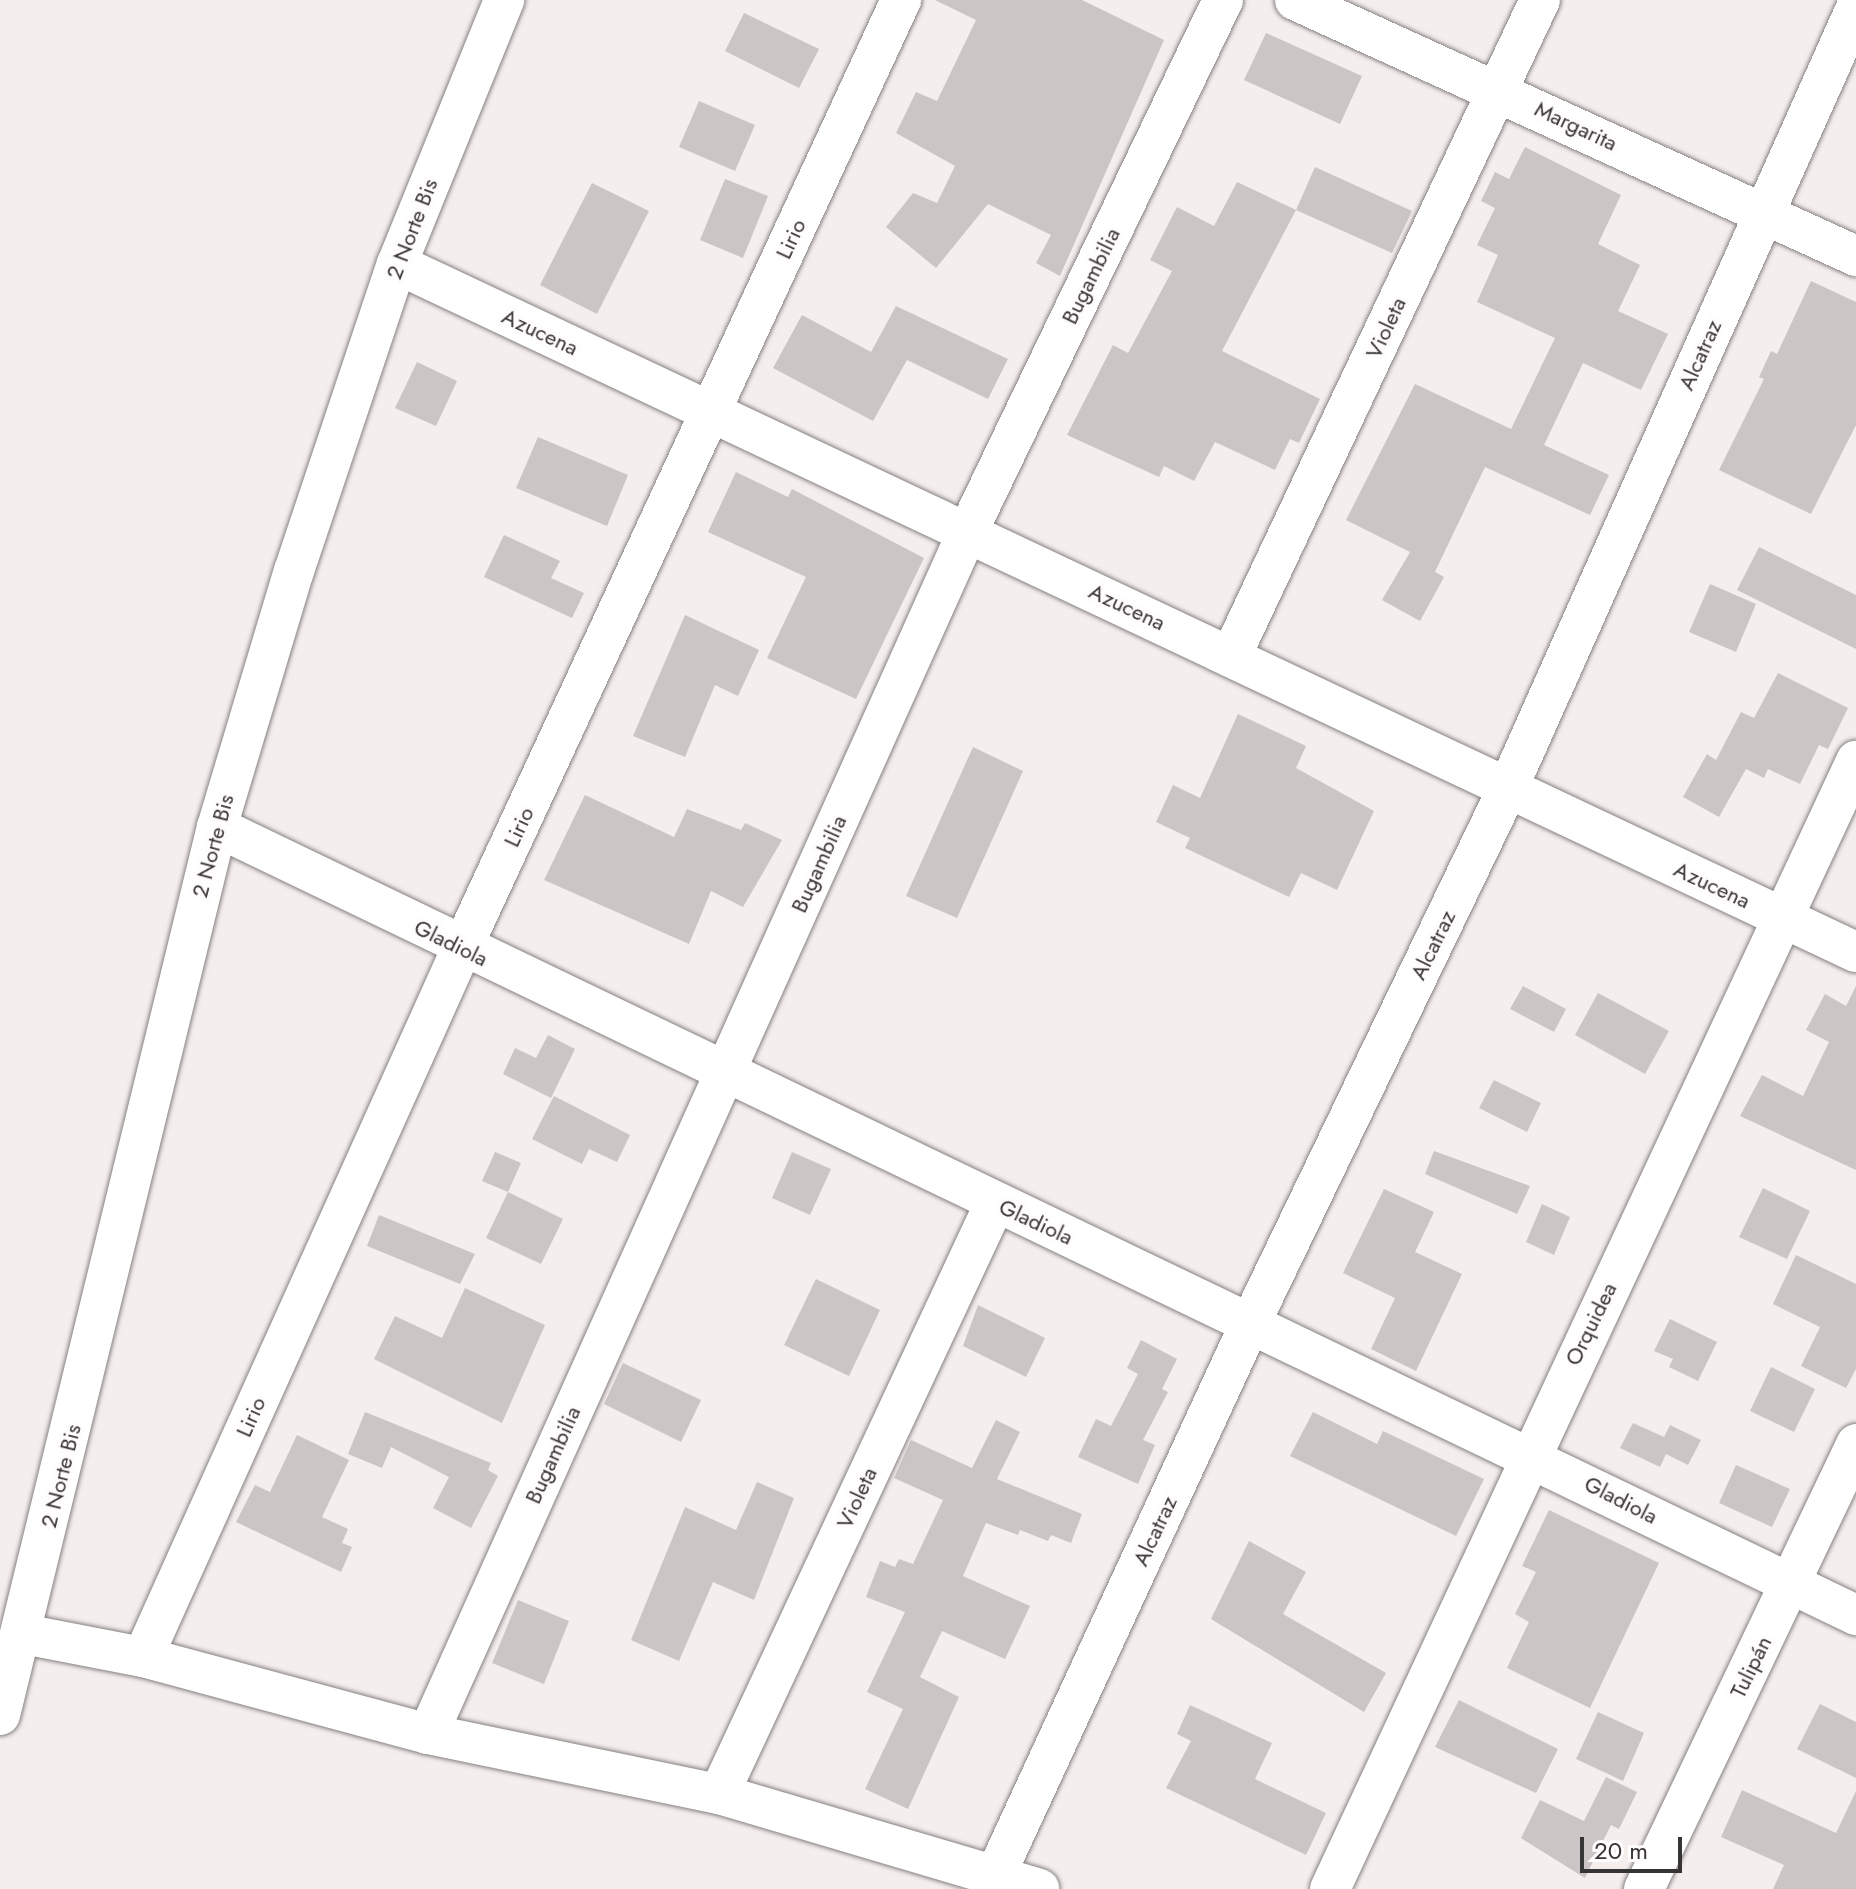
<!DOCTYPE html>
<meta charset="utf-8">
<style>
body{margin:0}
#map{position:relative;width:1856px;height:1889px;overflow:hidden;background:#f4eeed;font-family:Jost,sans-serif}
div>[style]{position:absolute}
.building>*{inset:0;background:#cbc5c5}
.roads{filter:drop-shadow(0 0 2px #868180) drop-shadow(0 0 2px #868180)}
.minor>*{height:40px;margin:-20px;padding:0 20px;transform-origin:20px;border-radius:20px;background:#fff}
span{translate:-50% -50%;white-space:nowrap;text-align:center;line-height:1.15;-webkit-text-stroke:8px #fefcfc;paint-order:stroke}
.street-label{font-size:22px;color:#363434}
.scale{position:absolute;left:1580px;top:1837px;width:102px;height:36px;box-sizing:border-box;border:4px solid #363434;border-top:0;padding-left:10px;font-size:24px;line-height:28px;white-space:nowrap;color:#363434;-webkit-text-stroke:6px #fefcfc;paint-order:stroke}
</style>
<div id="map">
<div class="building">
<div style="clip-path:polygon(935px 0,1082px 0,1164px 40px,1060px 276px,1036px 263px,1051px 235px,988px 204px,936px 268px,886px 227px,913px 193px,937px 203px,955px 166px,896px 133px,916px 92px,937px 101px,976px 20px)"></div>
<div style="clip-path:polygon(744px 13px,819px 49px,799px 88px,725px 51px)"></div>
<div style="clip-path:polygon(1266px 33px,1362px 76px,1340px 124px,1244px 80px)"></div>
<div style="clip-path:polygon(699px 101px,755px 125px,735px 171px,679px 147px)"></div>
<div style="clip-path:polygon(1525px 147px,1621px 195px,1598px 244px,1640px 265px,1618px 311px,1668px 334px,1641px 390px,1583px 363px,1544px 445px,1609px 475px,1590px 515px,1485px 467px,1435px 572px,1444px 577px,1420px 621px,1382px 600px,1410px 552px,1346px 520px,1415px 384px,1511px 429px,1555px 338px,1477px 302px,1498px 255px,1477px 245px,1495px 208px,1481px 201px,1495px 172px,1509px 179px)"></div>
<div style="clip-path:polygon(1315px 167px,1412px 211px,1392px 253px,1296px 210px)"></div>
<div style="clip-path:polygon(725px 179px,768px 196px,743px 258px,700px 240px)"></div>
<div style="clip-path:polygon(1237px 182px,1296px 210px,1222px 351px,1320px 399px,1299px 443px,1290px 439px,1275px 470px,1215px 442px,1194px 481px,1164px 466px,1159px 477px,1067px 435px,1113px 345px,1128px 353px,1172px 271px,1150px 260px,1177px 207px,1214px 226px)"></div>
<div style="clip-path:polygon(592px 183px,649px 211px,597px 314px,540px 285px)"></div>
<div style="clip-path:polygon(1811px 281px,1856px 302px,1856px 425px,1811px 514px,1719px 470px,1764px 379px,1759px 377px,1771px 351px,1777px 354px)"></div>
<div style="clip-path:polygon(896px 306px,1008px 359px,988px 399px,907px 360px,873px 421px,773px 368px,802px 315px,871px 352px)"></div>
<div style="clip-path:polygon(417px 362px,457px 381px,436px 426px,395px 408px)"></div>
<div style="clip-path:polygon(538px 437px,628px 475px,607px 526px,516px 488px)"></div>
<div style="clip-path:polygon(736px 472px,788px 497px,792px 489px,924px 558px,856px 699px,767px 658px,806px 577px,708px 532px)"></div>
<div style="clip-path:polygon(504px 535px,560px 561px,551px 578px,584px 593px,572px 618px,484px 577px)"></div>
<div style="clip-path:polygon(1759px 547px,1856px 595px,1856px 649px,1737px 590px)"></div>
<div style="clip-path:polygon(1710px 584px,1756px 604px,1736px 652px,1689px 632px)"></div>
<div style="clip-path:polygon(685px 615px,759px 650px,738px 696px,715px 685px,685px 757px,633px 736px)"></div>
<div style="clip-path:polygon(1778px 673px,1848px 708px,1828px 749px,1819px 745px,1800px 784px,1768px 769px,1764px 778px,1746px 769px,1719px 817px,1683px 797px,1707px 754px,1716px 760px,1741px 712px,1754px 718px)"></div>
<div style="clip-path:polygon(1238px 714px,1306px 746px,1296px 768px,1374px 811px,1337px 890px,1301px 873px,1289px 897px,1185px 848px,1190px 838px,1156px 822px,1173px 785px,1200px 798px)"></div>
<div style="clip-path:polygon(973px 747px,1023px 771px,957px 918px,906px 896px)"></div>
<div style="clip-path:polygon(585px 795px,674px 837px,687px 809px,741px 830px,745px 823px,782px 840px,743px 907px,711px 891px,689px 944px,544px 880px)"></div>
<div style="clip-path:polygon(1523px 986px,1566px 1009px,1554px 1032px,1510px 1009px)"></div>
<div style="clip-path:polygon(1856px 986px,1856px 1170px,1740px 1116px,1762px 1075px,1803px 1096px,1829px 1042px,1806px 1030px,1825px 994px,1846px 1006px)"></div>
<div style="clip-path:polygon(1598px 993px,1669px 1031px,1645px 1074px,1575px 1035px)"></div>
<div style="clip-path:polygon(548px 1035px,575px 1049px,551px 1098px,503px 1074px,515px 1048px,536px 1058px)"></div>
<div style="clip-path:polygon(1494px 1080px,1541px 1103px,1527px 1132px,1479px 1108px)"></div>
<div style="clip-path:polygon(554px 1096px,630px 1135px,617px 1162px,589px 1149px,582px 1164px,532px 1139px)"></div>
<div style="clip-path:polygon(1434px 1151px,1530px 1186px,1517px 1214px,1425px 1174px)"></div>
<div style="clip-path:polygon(495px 1152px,521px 1163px,508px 1192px,482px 1181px)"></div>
<div style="clip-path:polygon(792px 1152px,831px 1169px,810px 1215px,772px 1198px)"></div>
<div style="clip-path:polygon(1763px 1188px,1810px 1211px,1787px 1259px,1739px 1237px)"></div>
<div style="clip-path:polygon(1384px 1189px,1434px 1212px,1415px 1252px,1462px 1274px,1416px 1371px,1371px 1349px,1395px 1298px,1343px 1273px)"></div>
<div style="clip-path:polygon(508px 1192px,563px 1219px,541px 1264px,486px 1238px)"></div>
<div style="clip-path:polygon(1542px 1204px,1570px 1217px,1554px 1255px,1526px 1242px)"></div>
<div style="clip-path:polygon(379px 1215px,475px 1254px,460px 1284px,367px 1246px)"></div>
<div style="clip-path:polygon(1796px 1255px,1856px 1284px,1856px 1369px,1846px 1388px,1801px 1366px,1820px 1327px,1773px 1304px)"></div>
<div style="clip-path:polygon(816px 1279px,880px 1310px,849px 1376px,784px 1345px)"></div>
<div style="clip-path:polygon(465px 1288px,545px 1325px,502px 1423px,374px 1359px,395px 1316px,442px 1338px)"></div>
<div style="clip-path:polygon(978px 1305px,1045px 1338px,1026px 1377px,963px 1346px)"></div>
<div style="clip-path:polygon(1670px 1319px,1717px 1342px,1698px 1381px,1669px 1367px,1673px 1359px,1654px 1351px)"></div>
<div style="clip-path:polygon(1141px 1340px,1177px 1359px,1162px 1389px,1168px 1392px,1143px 1440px,1155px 1445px,1138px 1484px,1078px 1457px,1096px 1419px,1111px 1426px,1138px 1374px,1127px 1368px)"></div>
<div style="clip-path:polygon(623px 1363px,701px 1400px,681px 1442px,604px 1404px)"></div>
<div style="clip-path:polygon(1771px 1367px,1815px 1389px,1794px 1432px,1750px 1411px)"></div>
<div style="clip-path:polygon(365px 1412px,491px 1463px,488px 1470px,498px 1476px,471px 1528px,433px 1508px,449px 1477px,391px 1447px,382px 1468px,348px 1454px)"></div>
<div style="clip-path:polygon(1313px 1412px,1377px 1444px,1383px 1431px,1484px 1479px,1456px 1536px,1290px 1456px)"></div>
<div style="clip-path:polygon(996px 1420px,1020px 1432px,997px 1479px,1082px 1514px,1071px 1543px,1051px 1535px,1048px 1541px,1020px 1530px,1018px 1535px,986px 1523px,963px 1576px,1030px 1606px,1005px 1659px,942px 1631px,920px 1677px,959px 1697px,908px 1809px,865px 1789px,903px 1709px,867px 1692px,905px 1612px,866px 1597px,880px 1561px,895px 1567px,899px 1559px,913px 1564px,943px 1500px,894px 1478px,911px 1440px,972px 1468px)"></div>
<div style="clip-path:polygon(1633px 1423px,1664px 1437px,1670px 1425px,1701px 1440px,1688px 1465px,1666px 1454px,1660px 1467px,1620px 1448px)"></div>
<div style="clip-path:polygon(297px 1435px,349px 1460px,322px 1517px,348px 1529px,342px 1543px,352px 1547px,341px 1572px,236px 1522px,255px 1485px,270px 1492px)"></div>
<div style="clip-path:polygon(1736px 1465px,1790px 1489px,1772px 1527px,1719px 1503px)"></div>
<div style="clip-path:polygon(757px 1482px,794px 1498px,754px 1600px,713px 1582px,679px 1661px,631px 1640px,685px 1507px,736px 1530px)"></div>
<div style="clip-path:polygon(1549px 1510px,1659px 1563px,1590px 1708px,1507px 1668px,1529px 1622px,1515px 1614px,1536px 1572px,1522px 1566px)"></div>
<div style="clip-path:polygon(1249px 1541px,1306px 1572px,1283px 1614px,1386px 1673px,1364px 1712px,1211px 1619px)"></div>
<div style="clip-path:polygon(518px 1600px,569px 1621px,544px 1684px,492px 1663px)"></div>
<div style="clip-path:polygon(1459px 1700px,1558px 1749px,1536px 1793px,1435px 1747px)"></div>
<div style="clip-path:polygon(1820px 1704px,1856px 1722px,1856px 1778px,1797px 1749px)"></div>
<div style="clip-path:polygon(1190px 1705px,1272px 1743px,1255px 1779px,1326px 1813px,1306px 1855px,1166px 1788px,1191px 1741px,1177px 1734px)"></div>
<div style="clip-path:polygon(1598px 1712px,1644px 1733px,1623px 1781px,1576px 1759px)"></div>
<div style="clip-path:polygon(1606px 1777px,1637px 1792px,1619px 1829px,1611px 1825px,1585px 1878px,1521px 1838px,1540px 1800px,1584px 1821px)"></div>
<div style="clip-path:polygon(1742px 1790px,1836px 1833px,1856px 1791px,1856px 1889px,1773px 1889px,1784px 1865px,1721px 1837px)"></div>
</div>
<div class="roads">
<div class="minor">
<div style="left:1295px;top:0;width:617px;rotate:24.53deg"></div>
<div style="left:397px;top:264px;width:1613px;rotate:25.25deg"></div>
<div style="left:1231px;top:656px;width:725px;rotate:-64.78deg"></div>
<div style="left:217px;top:827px;width:1819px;rotate:25.68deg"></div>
<div style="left:23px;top:1634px;width:122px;rotate:10.9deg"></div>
<div style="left:143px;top:1657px;width:295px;rotate:15.1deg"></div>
<div style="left:428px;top:1734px;width:297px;rotate:11.7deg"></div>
<div style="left:719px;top:1794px;width:334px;rotate:16.5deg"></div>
<div style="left:143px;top:1657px;width:777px;rotate:-65.78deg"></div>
<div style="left:462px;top:948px;width:1045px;rotate:-65.15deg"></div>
<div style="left:0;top:1715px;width:914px;rotate:-76.27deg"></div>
<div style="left:217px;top:827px;width:267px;rotate:-73.3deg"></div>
<div style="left:294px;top:571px;width:324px;rotate:-71.5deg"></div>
<div style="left:397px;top:264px;width:285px;rotate:-67.9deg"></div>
<div style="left:428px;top:1734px;width:1319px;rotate:-65.83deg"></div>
<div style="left:968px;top:531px;width:589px;rotate:-64.35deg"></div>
<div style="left:719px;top:1794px;width:652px;rotate:-64.97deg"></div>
<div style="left:995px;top:1876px;width:608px;rotate:-65.21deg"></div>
<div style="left:1250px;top:1324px;width:593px;rotate:-64.3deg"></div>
<div style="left:1507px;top:790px;width:856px;rotate:-65.95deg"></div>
<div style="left:1330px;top:1889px;width:1245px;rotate:-65deg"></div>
<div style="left:1644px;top:1889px;width:493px;rotate:-64.5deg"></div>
</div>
</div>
<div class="street-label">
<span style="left:1576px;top:126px;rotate:25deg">Margarita</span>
<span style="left:412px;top:229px;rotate:-69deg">2 Norte Bis</span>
<span style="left:791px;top:239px;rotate:-65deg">Lirio</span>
<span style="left:1091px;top:276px;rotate:-64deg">Bugambilia</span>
<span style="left:1386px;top:328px;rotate:-65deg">Violeta</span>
<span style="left:540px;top:332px;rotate:25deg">Azucena</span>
<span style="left:1700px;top:355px;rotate:-66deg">Alcatraz</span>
<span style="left:1127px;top:607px;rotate:25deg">Azucena</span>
<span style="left:519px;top:827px;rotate:-65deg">Lirio</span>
<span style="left:213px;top:846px;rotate:-75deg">2 Norte Bis</span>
<span style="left:819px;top:864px;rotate:-66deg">Bugambilia</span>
<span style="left:1712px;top:885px;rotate:25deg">Azucena</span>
<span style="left:451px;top:943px;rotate:26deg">Gladiola</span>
<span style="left:1433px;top:945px;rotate:-64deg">Alcatraz</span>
<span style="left:1036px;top:1222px;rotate:25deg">Gladiola</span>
<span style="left:1591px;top:1324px;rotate:-64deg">Orquidea</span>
<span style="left:251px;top:1417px;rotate:-66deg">Lirio</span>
<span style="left:553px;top:1455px;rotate:-66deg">Bugambilia</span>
<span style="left:61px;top:1476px;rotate:-76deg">2 Norte Bis</span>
<span style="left:857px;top:1498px;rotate:-65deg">Violeta</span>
<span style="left:1621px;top:1500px;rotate:27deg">Gladiola</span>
<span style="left:1155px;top:1531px;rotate:-65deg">Alcatraz</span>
<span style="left:1751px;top:1667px;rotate:-64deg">Tulipán</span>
</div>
<div class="scale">20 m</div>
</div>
